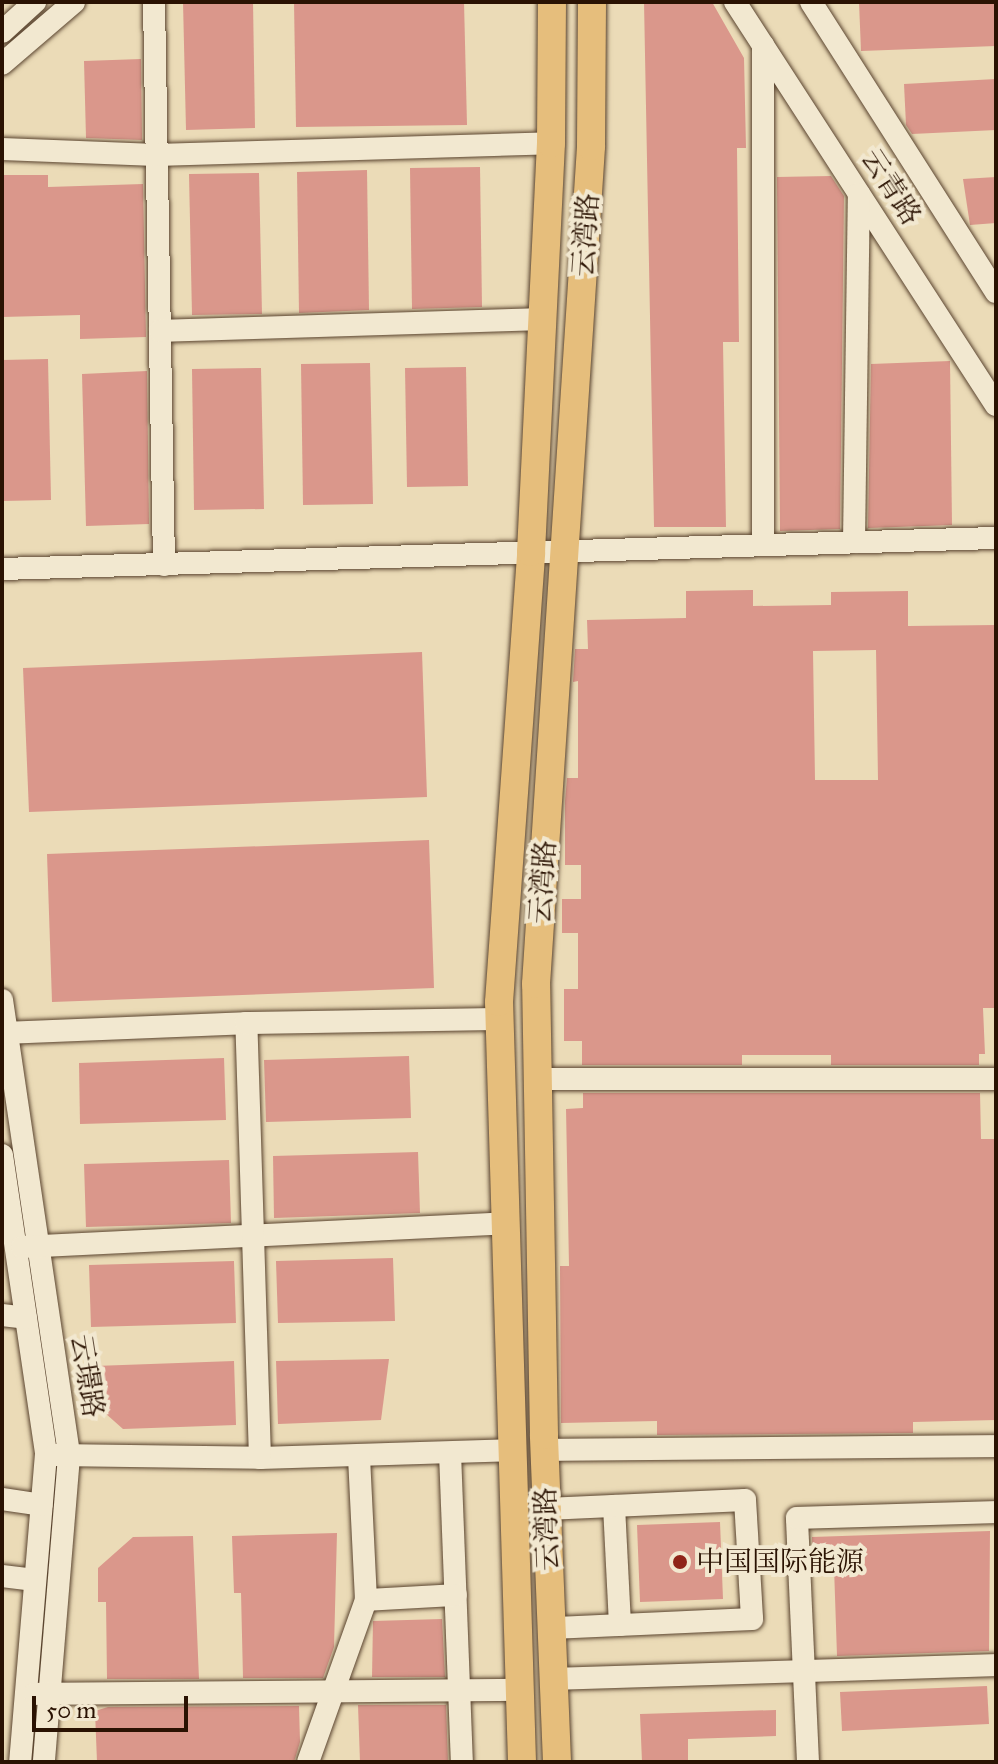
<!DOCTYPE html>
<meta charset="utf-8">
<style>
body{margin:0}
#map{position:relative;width:998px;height:1764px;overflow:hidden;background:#ebdbb7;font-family:"IM FELL Great Primer","Noto Serif SC",serif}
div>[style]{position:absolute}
.building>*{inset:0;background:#da978b}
.roads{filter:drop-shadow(0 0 2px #5a442f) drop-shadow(0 0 2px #5a442f)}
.minor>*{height:22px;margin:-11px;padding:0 11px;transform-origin:11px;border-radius:11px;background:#f2e8d0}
.major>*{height:28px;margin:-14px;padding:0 14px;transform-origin:14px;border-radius:14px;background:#e6be7c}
.dots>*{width:22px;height:22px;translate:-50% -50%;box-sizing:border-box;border:4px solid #f2e8d0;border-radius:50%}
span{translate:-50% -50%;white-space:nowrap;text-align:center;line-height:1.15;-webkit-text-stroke:8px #f2e8d0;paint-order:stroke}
.street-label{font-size:28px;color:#2a1202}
.poi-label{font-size:28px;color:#2a1202}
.left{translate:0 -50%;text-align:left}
.frame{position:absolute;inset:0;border:4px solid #2a1202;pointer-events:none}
.scale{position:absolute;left:32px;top:1696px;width:156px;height:36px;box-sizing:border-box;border:4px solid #2a1202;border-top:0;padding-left:10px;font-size:24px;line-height:28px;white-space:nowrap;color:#2a1202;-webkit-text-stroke:6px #f2e8d0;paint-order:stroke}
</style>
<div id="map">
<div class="building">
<div style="clip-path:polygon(183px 2px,253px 2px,255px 128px,186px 130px)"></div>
<div style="clip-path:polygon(294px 2px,464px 2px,467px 125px,296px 127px)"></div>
<div style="clip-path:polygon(644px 2px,712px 2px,744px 58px,746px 148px,737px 148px,739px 342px,723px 342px,726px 527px,654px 527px)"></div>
<div style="clip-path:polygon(859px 2px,996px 2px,996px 46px,861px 51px)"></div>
<div style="clip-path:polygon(141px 59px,142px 140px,86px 138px,84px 61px)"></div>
<div style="clip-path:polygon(996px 79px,996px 130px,912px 134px,906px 125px,904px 84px)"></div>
<div style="clip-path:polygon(480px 167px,482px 307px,412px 309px,410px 168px)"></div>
<div style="clip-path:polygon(367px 170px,369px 310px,299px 313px,297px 172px)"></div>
<div style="clip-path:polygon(259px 173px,262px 314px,192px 315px,189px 174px)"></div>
<div style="clip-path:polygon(2px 175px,48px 175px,48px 187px,143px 184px,146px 337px,80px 339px,80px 315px,2px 317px)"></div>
<div style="clip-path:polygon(831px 176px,844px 196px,840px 529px,780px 531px,777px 177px)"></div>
<div style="clip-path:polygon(996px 177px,996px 223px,970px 225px,963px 179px)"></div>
<div style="clip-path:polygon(48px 359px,51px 500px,2px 501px,2px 360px)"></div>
<div style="clip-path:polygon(950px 361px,952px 525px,868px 528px,871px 364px)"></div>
<div style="clip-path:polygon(370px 363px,373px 504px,303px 505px,301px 364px)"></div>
<div style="clip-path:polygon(466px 367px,468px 486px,407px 487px,405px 368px)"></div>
<div style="clip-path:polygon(261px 368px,264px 509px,194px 510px,192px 369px)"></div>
<div style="clip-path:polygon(147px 371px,149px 524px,86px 526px,82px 374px)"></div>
<div style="clip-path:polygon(evenodd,753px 590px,753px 606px,831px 605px,831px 592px,908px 591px,908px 626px,996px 625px,996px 1008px,983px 1008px,985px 1054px,979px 1054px,979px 1065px,831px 1065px,831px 1055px,742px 1055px,742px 1065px,582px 1065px,582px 1041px,564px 1041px,564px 989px,578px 989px,578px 933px,562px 933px,562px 899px,581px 899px,581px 865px,565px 865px,565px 801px,567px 778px,578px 778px,578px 681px,573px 682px,575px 649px,588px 649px,587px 620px,686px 618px,686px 591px,753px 590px,876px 650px,878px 780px,815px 780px,813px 651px,876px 650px)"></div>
<div style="clip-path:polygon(422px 652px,427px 797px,29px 812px,23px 668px)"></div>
<div style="clip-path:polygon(429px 840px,434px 988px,52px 1002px,47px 854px)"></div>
<div style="clip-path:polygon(409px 1056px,411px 1118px,266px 1122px,264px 1060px)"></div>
<div style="clip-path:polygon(224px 1058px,226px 1120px,80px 1124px,79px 1063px)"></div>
<div style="clip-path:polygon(583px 1093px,980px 1093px,981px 1139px,996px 1139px,996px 1420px,913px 1422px,913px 1433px,657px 1435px,657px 1421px,561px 1423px,560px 1266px,569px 1266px,566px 1109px,583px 1108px)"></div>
<div style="clip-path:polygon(418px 1152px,420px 1213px,274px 1218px,273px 1156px)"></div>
<div style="clip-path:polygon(229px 1160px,231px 1223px,86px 1227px,84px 1164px)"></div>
<div style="clip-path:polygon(393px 1258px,395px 1321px,278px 1323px,276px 1261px)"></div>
<div style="clip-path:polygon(234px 1261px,236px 1323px,91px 1327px,89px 1265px)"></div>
<div style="clip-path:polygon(389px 1359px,381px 1420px,278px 1424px,276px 1361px)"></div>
<div style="clip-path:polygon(234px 1361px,236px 1425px,123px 1429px,96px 1405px,95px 1366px)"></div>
<div style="clip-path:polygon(720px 1522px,723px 1599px,640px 1602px,637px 1525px)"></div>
<div style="clip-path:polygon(990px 1531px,989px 1651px,837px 1656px,834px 1567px,813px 1568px,812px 1537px)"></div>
<div style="clip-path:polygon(337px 1533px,334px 1647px,323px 1678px,243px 1678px,241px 1593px,234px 1593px,232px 1536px)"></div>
<div style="clip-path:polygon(193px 1536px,199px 1679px,107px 1679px,106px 1602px,98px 1602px,98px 1568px,133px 1537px)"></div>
<div style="clip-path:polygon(442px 1619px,445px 1677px,372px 1677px,373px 1621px)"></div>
<div style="clip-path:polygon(987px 1686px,989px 1724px,842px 1731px,840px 1692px)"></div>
<div style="clip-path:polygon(358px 1705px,446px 1705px,448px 1762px,360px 1762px)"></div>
<div style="clip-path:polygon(299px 1706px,300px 1742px,294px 1762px,97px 1762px,95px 1711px,108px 1707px)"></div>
<div style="clip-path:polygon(776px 1710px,776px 1736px,688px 1739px,688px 1762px,642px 1762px,640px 1714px)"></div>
</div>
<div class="roads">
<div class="minor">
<div style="left:154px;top:2px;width:563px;rotate:88.98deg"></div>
<div style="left:735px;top:2px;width:480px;rotate:57.1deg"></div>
<div style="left:811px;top:2px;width:344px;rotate:57.5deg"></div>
<div style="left:2px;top:32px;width:45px;rotate:-42.3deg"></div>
<div style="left:2px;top:64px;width:95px;rotate:-40.7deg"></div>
<div style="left:2px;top:149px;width:154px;rotate:2.2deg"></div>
<div style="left:156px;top:155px;width:395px;rotate:-1.7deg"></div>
<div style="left:160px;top:331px;width:381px;rotate:-1.8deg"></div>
<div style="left:854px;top:542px;width:348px;rotate:-89.2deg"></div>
<div style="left:763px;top:545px;width:500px;rotate:-90deg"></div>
<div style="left:2px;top:569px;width:994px;rotate:-1.79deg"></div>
<div style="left:2px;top:1000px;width:461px;rotate:81.6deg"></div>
<div style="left:69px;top:1456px;width:307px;rotate:94.7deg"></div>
<div style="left:2px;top:1033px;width:244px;rotate:-2.3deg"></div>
<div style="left:538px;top:1079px;width:458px"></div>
<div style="left:2px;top:1155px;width:302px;rotate:81.6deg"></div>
<div style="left:46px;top:1454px;width:309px;rotate:94.8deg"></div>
<div style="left:22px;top:1247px;width:484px;rotate:-2.8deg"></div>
<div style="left:2px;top:1315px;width:24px;rotate:7deg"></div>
<div style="left:544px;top:1450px;width:452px;rotate:-0.5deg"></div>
<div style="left:450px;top:1453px;width:309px;rotate:87.8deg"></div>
<div style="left:55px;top:1455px;width:205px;rotate:0.8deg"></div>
<div style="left:260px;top:1458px;width:249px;rotate:-1.8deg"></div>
<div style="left:260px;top:1458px;width:435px;rotate:-91.8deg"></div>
<div style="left:246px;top:1023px;width:254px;rotate:-0.9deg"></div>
<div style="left:2px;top:1499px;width:40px;rotate:8.5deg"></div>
<div style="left:614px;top:1506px;width:119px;rotate:87.1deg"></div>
<div style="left:546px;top:1509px;width:199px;rotate:-2.6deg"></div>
<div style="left:745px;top:1500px;width:119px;rotate:86.6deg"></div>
<div style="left:752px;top:1619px;width:201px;rotate:177.4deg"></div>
<div style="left:2px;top:1576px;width:33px;rotate:7deg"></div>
<div style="left:366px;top:1600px;width:90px;rotate:-3.2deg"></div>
<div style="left:554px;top:1679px;width:442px;rotate:-1.8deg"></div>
<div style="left:35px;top:1694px;width:481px;rotate:-0.5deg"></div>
<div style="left:308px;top:1762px;width:172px;rotate:-70.3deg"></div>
<div style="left:366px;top:1600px;width:144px;rotate:-92.8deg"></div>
<div style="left:808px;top:1762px;width:244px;rotate:-92.6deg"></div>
<div style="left:797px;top:1518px;width:199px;rotate:-1.7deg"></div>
</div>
<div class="major">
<div style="left:522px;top:1762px;width:760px;rotate:-91.73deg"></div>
<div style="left:499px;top:1002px;width:451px;rotate:-85.9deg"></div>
<div style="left:531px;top:552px;width:409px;rotate:-87.2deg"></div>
<div style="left:551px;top:143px;width:141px;rotate:-89.6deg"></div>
<div style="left:557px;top:1762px;width:327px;rotate:-92.3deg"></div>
<div style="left:544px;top:1435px;width:451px;rotate:-91deg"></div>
<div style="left:536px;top:984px;width:840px;rotate:-86.24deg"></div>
<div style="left:591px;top:146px;width:144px;rotate:-89.6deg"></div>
</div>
</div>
<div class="dots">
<div style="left:680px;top:1562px;background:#8f2418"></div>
</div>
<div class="street-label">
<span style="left:891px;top:187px;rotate:57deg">云青路</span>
<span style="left:586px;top:235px;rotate:-86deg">云湾路</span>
<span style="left:543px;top:882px;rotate:-86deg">云湾路</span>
<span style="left:87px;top:1376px;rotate:81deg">云璟路</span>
<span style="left:547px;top:1529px;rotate:-92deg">云湾路</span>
</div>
<div class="poi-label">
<span class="left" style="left:696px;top:1562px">中国国际能源</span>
</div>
<div class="frame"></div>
<div class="scale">50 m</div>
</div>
